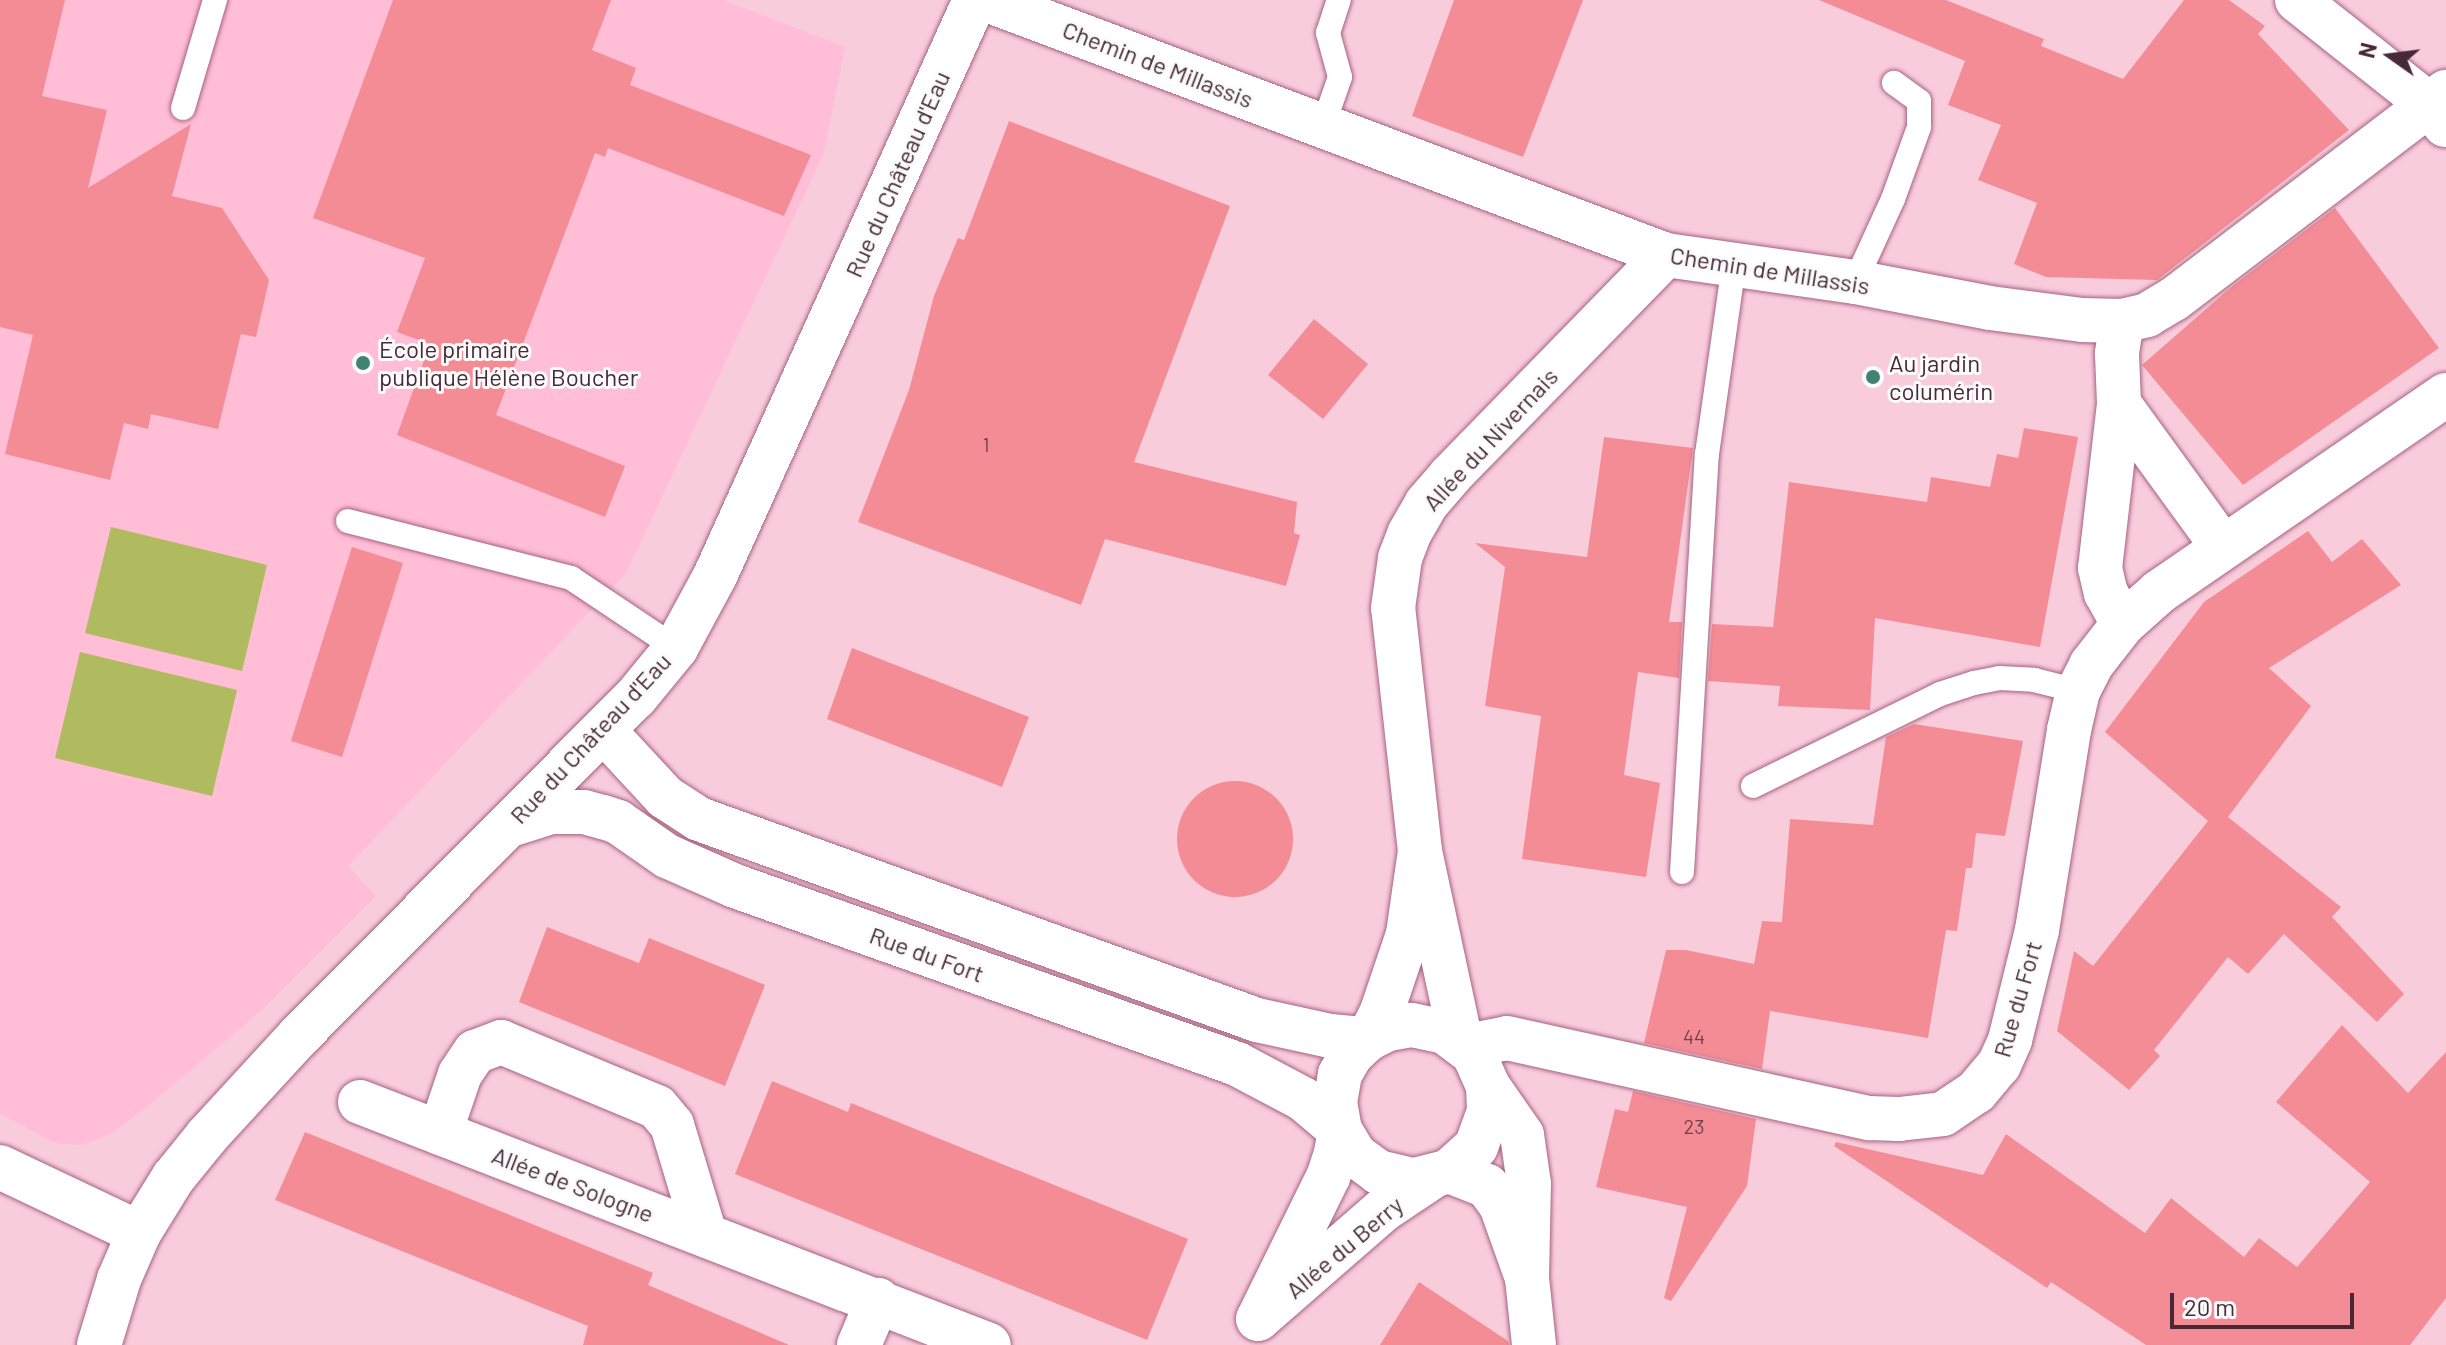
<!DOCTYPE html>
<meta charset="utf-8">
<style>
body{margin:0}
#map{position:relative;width:2446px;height:1345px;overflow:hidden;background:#f9ccdc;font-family:Barlow,sans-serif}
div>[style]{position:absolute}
.built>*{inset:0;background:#ffbdd6}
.green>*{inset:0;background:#b0ba5e}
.building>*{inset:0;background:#f48c96}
.round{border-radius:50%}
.roads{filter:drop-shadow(0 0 2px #a6637f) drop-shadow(0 0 2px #a6637f)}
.service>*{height:24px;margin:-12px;padding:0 12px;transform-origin:12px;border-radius:12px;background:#fff}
.minor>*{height:44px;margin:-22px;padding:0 22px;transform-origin:22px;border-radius:22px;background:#fff}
.dots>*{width:22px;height:22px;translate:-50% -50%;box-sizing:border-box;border:4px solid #fbfbfb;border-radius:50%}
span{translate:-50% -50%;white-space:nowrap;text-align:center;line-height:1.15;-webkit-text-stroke:6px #fbfbfb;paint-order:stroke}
.number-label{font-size:20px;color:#72424e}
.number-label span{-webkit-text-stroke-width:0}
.street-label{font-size:24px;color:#472a36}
.poi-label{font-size:24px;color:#472a36}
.left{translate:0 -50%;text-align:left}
.north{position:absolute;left:2350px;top:16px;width:80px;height:80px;-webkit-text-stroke:6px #fbfbfb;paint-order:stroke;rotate:284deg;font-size:22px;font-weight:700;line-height:32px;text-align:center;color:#472a36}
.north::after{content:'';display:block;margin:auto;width:28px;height:36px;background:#472a36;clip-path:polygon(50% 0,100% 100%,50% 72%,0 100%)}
.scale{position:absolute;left:2170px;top:1293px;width:184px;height:36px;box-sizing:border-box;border:4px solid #472a36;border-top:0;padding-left:10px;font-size:24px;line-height:28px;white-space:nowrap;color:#472a36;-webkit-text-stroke:6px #fbfbfb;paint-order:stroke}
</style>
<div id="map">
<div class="built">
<div style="clip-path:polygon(0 0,723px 0,845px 47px,824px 153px,626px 573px,348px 866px,376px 896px,263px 1009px,148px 1106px,112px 1133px,82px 1145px,55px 1143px,0 1114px)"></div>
</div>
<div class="green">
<div style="clip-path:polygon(111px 527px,267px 565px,242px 671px,85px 633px)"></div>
<div style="clip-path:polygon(80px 652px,237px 690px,212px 796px,55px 758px)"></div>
</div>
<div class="building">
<div style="clip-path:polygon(0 0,65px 0,42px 96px,107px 110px,88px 188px,191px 124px,172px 196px,222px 208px,269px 280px,256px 337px,241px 334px,218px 429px,151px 414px,148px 429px,124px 423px,110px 480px,5px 454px,33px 335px,0 327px)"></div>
<div style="clip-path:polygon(393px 0,611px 0,592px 50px,636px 68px,630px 85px,811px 155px,784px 216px,608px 148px,605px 157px,595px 153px,496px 415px,625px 466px,605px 517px,397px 435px,430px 344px,397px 332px,425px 258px,313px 218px)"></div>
<div style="clip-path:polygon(1454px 0,1583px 0,1523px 157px,1412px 116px)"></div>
<div style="clip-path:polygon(1819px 0,1946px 0,2044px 39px,2041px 46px,2123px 79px,2184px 0,2229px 0,2265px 26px,2258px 34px,2349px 130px,2157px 280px,2046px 277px,2014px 264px,2037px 203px,1978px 180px,2001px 125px,1948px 105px,1965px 61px)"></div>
<div style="clip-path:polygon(1009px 121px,1230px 206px,1134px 462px,1297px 502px,1294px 533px,1300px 535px,1286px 586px,1105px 539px,1081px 605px,858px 522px,909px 390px,934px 296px,958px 238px,964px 240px)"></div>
<div style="clip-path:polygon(2335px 208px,2439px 348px,2243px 485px,2142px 365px,2230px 288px)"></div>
<div style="clip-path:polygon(1314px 319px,1368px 364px,1323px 419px,1268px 375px)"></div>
<div style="clip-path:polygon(2024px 428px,2078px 437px,2040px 647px,1875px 618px,1870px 710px,1778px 706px,1780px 686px,1708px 681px,1712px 624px,1773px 627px,1789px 482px,1927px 502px,1931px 477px,1990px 487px,1997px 454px,2018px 458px)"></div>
<div style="clip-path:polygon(1604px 437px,1693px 448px,1669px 622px,1682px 622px,1679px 678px,1638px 672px,1624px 775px,1660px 783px,1646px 877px,1522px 859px,1541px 716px,1485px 706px,1505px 567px,1475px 543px,1587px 557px)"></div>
<div style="clip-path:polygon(2308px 531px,2332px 562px,2362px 539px,2401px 585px,2269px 668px,2311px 706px,2228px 817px,2341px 907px,2332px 917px,2404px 994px,2377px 1022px,2284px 934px,2248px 974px,2228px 957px,2154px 1050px,2160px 1056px,2129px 1090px,2057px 1031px,2074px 951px,2093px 966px,2208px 821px,2105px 732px,2204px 602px)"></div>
<div style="clip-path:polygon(352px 547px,403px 563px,342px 757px,291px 741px)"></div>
<div style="clip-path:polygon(852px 648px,1029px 717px,1002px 787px,827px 719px)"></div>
<div style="clip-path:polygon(1914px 724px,2023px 741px,2005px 836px,1976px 833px,1972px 868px,1966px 868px,1957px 931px,1946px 930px,1928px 1038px,1770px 1011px,1762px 1069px,1644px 1043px,1666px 950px,1686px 950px,1754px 964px,1762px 921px,1782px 922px,1790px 819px,1873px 825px,1886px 737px)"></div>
<div class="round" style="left:1177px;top:781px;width:116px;height:116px"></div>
<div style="clip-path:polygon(547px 927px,639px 963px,649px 938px,765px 985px,725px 1086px,519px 1002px)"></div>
<div style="clip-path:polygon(2342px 1025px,2408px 1093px,2446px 1052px,2446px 1298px,2410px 1345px,2146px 1345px,2051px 1282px,2047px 1288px,1834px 1146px,1836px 1142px,1983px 1175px,2006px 1134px,2145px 1233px,2171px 1198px,2244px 1257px,2259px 1238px,2297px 1267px,2370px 1182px,2276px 1102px)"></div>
<div style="clip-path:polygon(772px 1081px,848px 1112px,851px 1103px,1188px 1239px,1147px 1340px,735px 1174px)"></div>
<div style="clip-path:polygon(1633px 1091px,1756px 1119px,1747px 1186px,1671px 1301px,1664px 1298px,1687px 1207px,1596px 1187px,1615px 1109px,1628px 1112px)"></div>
<div style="clip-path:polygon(305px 1132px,653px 1273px,648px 1285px,789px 1345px,583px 1345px,588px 1326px,275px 1200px)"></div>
<div style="clip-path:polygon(1419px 1282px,1508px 1341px,1509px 1345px,1380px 1345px)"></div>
</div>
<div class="roads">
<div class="service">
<div style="left:183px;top:108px;width:113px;rotate:-73.5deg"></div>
<div style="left:1323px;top:126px;width:52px;rotate:-70.9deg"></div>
<div style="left:1340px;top:77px;width:46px;rotate:-105.3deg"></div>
<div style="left:1328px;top:33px;width:35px;rotate:-72deg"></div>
<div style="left:1855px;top:282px;width:91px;rotate:-65.4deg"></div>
<div style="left:1893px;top:199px;width:77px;rotate:-70.1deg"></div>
<div style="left:1919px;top:127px;width:26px;rotate:-90deg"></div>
<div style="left:1919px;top:101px;width:31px;rotate:-144deg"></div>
<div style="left:348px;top:521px;width:230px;rotate:14.3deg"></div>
<div style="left:571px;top:578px;width:126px;rotate:33.7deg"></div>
<div style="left:1753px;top:786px;width:208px;rotate:-26.2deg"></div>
<div style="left:1940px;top:694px;width:36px;rotate:-18deg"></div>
<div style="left:1974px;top:683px;width:25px;rotate:-11deg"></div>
<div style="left:1999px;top:678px;width:35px;rotate:3deg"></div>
<div style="left:2034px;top:680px;width:45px;rotate:14deg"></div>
<div style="left:1682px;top:872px;width:419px;rotate:-86.6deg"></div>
<div style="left:1707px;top:454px;width:191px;rotate:-81.9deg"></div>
</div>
<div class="minor">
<div style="left:987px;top:0;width:725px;rotate:20.58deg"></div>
<div style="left:1666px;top:255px;width:191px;rotate:8.1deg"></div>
<div style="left:1855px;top:282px;width:137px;rotate:10.9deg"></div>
<div style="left:1990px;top:308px;width:93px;rotate:7.4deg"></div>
<div style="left:2082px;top:320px;width:40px;rotate:1.4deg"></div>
<div style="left:2122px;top:321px;width:26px;rotate:-13deg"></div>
<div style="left:2147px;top:315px;width:31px;rotate:-31deg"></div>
<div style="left:2174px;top:299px;width:342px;rotate:-37.3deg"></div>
<div style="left:2297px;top:0;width:167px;rotate:38.4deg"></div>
<div style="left:2428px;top:104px;width:27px;rotate:51deg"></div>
<div style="left:2122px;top:321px;width:33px;rotate:99deg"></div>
<div style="left:2117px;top:354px;width:50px;rotate:87.7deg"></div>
<div style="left:2119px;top:404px;width:165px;rotate:96.6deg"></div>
<div style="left:2100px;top:568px;width:26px;rotate:77deg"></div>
<div style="left:2106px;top:593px;width:35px;rotate:61deg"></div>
<div style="left:2119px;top:404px;width:177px;rotate:54deg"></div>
<div style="left:603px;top:730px;width:91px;rotate:47.2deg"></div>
<div style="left:665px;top:797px;width:40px;rotate:32.9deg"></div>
<div style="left:699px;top:819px;width:593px;rotate:19.81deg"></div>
<div style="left:1257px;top:1020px;width:75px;rotate:12.4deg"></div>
<div style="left:1330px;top:1036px;width:38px;rotate:5deg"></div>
<div style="left:1368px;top:1039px;width:31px;rotate:-63deg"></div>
<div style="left:1382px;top:1011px;width:81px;rotate:-71.3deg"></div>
<div style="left:1408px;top:934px;width:84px;rotate:-81.8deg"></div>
<div style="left:1420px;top:851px;width:195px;rotate:77.9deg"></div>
<div style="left:1461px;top:1042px;width:21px;rotate:3deg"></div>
<div style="left:1482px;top:1043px;width:25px;rotate:-11deg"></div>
<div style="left:1507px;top:1038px;width:371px;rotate:12.5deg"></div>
<div style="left:1869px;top:1118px;width:30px;rotate:2deg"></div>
<div style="left:1899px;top:1119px;width:44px;rotate:-6.5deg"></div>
<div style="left:1943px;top:1114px;width:40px;rotate:-34deg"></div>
<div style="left:1976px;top:1092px;width:35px;rotate:-50deg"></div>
<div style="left:1999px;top:1065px;width:27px;rotate:-66deg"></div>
<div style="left:2010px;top:1040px;width:113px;rotate:-76.2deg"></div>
<div style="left:2037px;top:930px;width:203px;rotate:-80.9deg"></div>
<div style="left:2069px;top:730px;width:40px;rotate:-77deg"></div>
<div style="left:2078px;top:691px;width:29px;rotate:-63deg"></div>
<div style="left:2091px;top:665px;width:52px;rotate:-52deg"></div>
<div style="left:2123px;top:624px;width:48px;rotate:-41.6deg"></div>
<div style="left:2159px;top:592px;width:348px;rotate:-34.5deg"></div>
<div style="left:510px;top:825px;width:43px;rotate:-17.6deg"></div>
<div style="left:551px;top:812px;width:33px"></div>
<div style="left:584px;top:812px;width:20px;rotate:15deg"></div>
<div style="left:603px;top:817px;width:16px;rotate:18deg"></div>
<div style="left:618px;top:822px;width:60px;rotate:34.8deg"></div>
<div style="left:667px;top:856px;width:74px;rotate:23.8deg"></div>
<div style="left:735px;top:886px;width:533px;rotate:19.52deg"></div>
<div style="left:1237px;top:1064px;width:75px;rotate:27.9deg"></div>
<div style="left:1303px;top:1099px;width:48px;rotate:40deg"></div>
<div style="left:1340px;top:1130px;width:23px;rotate:100deg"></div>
<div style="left:1336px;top:1153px;width:25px;rotate:108deg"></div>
<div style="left:1328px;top:1177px;width:158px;rotate:116.2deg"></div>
<div style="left:1258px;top:1319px;width:166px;rotate:-41.1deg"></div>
<div style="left:1383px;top:1210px;width:58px;rotate:-33.7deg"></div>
<div style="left:1420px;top:851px;width:244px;rotate:-96.3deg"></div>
<div style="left:1393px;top:608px;width:50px;rotate:-82deg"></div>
<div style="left:1400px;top:558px;width:26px;rotate:-69deg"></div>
<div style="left:1409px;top:534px;width:34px;rotate:-60deg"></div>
<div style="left:1426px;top:504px;width:37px;rotate:-49deg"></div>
<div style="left:1450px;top:476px;width:309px;rotate:-45.7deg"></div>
<div style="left:360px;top:1102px;width:674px;rotate:21.12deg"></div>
<div style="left:440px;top:1133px;width:62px;rotate:-71.3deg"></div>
<div style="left:460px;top:1074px;width:27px;rotate:-56deg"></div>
<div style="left:475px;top:1052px;width:28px;rotate:-21deg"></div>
<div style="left:501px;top:1042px;width:169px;rotate:22.6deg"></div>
<div style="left:657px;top:1107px;width:23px;rotate:50deg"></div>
<div style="left:672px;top:1125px;width:114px;rotate:73.2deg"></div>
<div style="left:0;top:1167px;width:154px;rotate:25.4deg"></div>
<div style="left:1449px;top:1171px;width:41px;rotate:21.5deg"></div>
<div style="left:1487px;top:1186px;width:24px;rotate:54deg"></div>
<div style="left:1501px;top:1205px;width:77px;rotate:70.4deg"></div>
<div style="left:1527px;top:1278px;width:94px;rotate:-88.8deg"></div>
<div style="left:1529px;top:1184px;width:49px;rotate:-98.1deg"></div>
<div style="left:1522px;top:1135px;width:60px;rotate:-124.8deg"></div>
<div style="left:1488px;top:1086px;width:35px;rotate:-114deg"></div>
<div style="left:1474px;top:1054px;width:36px;rotate:-143deg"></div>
<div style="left:1445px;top:1032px;width:35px;rotate:-168deg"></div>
<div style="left:1411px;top:1025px;width:23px;rotate:170deg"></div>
<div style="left:1388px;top:1029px;width:22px;rotate:153deg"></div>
<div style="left:1368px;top:1039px;width:23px;rotate:137deg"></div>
<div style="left:1351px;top:1055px;width:22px;rotate:120deg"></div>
<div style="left:1340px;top:1074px;width:28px;rotate:100deg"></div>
<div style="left:1335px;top:1102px;width:28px;rotate:80deg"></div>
<div style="left:1340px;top:1130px;width:29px;rotate:59deg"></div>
<div style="left:1355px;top:1155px;width:29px;rotate:36deg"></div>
<div style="left:1378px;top:1172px;width:37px;rotate:13deg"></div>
<div style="left:1414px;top:1180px;width:36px;rotate:-14deg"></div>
<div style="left:1449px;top:1171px;width:36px;rotate:-42deg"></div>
<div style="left:1476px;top:1147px;width:37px;rotate:-70deg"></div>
<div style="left:1489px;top:1112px;width:26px;rotate:-92deg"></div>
<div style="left:1527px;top:1278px;width:67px;rotate:84deg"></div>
<div style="left:99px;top:1345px;width:69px;rotate:-73.1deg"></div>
<div style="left:119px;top:1279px;width:50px;rotate:-66.5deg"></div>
<div style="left:139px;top:1233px;width:65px;rotate:-58.3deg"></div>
<div style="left:173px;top:1178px;width:54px;rotate:-51deg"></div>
<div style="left:207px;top:1136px;width:136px;rotate:-47.4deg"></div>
<div style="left:299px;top:1036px;width:477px;rotate:-45.2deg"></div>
<div style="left:635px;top:698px;width:65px;rotate:-50.6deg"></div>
<div style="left:676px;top:648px;width:82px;rotate:-61.6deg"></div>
<div style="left:715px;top:576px;width:632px;rotate:-65.71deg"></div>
<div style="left:859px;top:1345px;width:49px;rotate:-67.1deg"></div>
</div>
</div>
<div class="dots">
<div style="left:363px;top:363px;background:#428271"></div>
<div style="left:1873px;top:377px;background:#428271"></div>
</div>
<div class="number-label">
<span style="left:986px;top:444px">1</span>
<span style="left:1694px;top:1036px">44</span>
<span style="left:1694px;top:1126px">23</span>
</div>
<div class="street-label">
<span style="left:1158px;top:64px;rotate:21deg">Chemin de Millassis</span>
<span style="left:897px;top:174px;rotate:-66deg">Rue du Château d'Eau</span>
<span style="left:1770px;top:270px;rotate:9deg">Chemin de Millassis</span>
<span style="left:1490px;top:439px;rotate:-47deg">Allée du Nivernais</span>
<span style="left:590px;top:738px;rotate:-47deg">Rue du Château d'Eau</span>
<span style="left:927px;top:954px;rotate:20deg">Rue du Fort</span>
<span style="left:2017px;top:999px;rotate:-74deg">Rue du Fort</span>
<span style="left:573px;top:1184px;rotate:21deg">Allée de Sologne</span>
<span style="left:1344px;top:1247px;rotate:-40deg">Allée du Berry</span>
</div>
<div class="poi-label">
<span class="left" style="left:379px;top:363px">École primaire<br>publique Hélène Boucher</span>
<span class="left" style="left:1889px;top:377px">Au jardin<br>columérin</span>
</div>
<div class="north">N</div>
<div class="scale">20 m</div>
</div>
